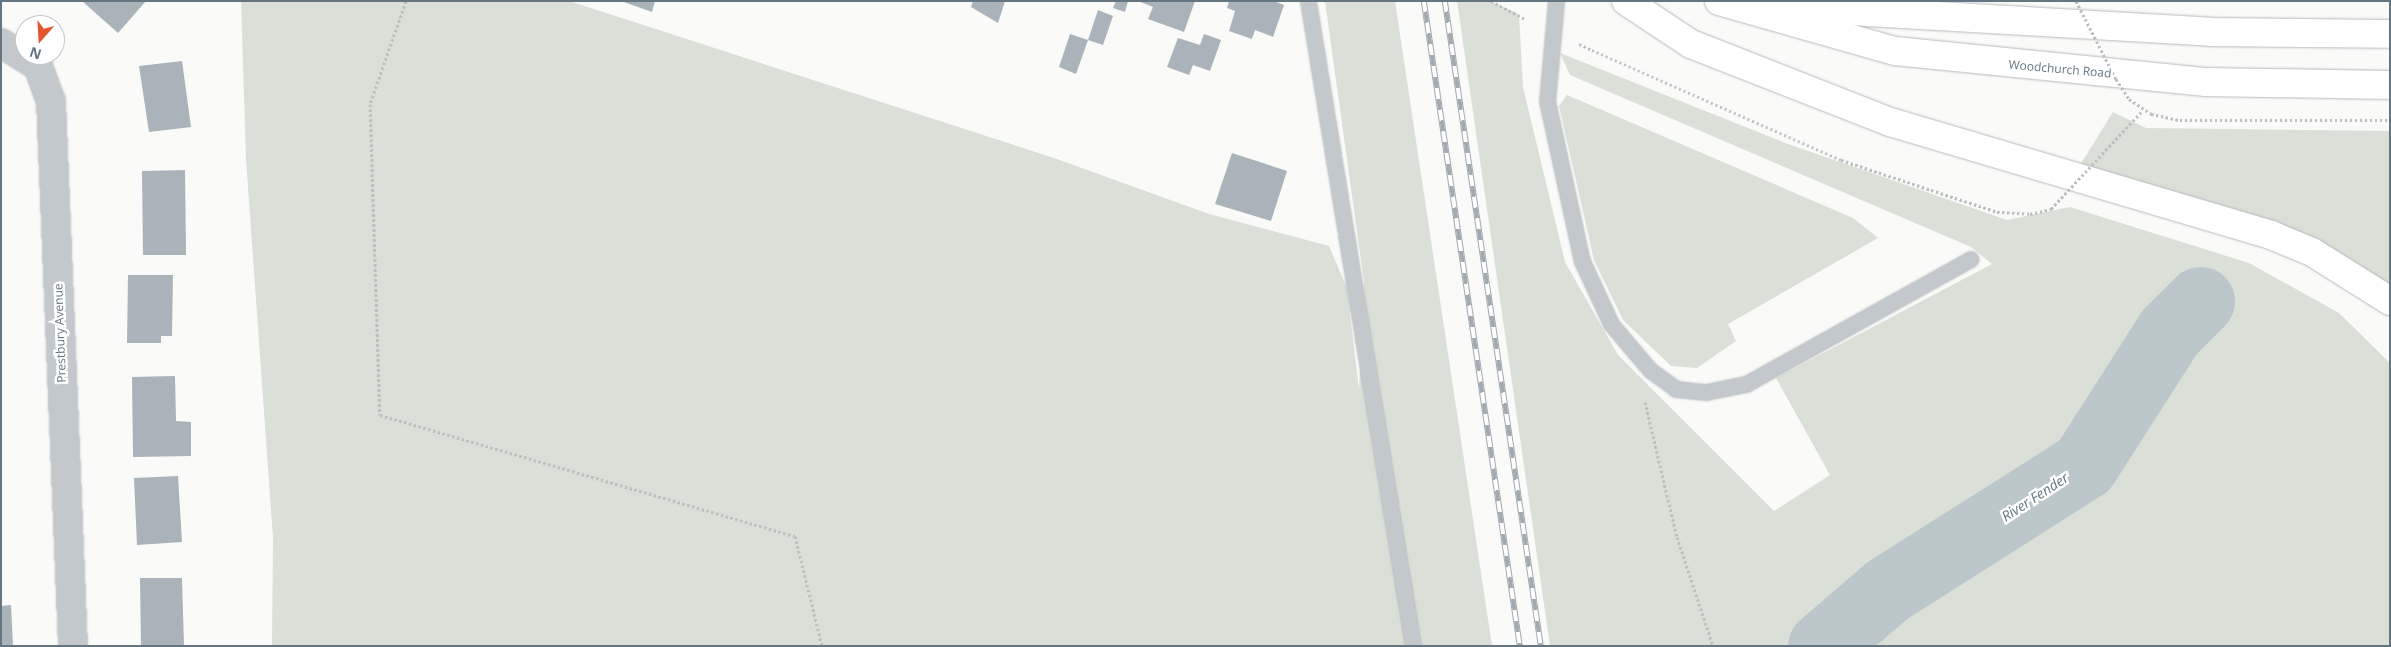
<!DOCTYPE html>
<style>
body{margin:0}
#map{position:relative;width:2391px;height:647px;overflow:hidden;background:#fafaf8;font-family:"Open Sans",sans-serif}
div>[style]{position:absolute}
.green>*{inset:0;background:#dadfd7}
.river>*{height:69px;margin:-34.5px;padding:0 34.5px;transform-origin:34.5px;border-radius:34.5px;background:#bbc7cb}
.building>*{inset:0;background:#aab3b9}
.path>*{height:3px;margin-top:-1.5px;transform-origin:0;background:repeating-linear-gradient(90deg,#bbbfc2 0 2.5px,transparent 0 5px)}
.roads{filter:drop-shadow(0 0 1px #b5babe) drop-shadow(0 0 1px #b5babe)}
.lane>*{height:15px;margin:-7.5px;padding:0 7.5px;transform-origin:7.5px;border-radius:7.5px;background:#c3c8cc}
.street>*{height:28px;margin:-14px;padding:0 14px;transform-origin:14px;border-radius:14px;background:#c3c8cc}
.primary>*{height:28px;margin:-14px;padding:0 14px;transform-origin:14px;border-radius:14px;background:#fff}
.highway>*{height:28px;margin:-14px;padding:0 14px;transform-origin:14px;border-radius:14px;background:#fff}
.rail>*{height:5.5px;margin-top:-2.75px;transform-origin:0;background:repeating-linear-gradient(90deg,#fff 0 11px,#a2aab0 0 22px);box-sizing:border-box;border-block:1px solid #a2aab0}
.path-bridge>*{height:3px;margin-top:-1.5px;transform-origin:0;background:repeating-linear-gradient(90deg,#bbbfc2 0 2.5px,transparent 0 5px)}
span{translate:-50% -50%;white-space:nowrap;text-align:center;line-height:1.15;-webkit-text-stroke:5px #fff;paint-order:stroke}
.street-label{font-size:12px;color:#657683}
.water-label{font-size:14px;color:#60757c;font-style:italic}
.frame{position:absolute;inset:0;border:2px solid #657683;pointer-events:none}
.north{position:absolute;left:15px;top:15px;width:50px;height:50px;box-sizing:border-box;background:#fff;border:1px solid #c1c8cd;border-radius:50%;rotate:199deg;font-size:14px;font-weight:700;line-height:20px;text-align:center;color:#657683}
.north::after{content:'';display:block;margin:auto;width:18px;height:22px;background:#e4572e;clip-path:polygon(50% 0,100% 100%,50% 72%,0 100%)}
</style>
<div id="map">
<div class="green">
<div style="clip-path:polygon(241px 1px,569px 1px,1054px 158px,1209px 214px,1329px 246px,1347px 288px,1359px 390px,1364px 282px,1325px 1px,1395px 1px,1492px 646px,272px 646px,273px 538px,246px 159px)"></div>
<div style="clip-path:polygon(1457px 1px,1490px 1px,1519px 14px,1523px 87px,1565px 262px,1618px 355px,1774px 511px,1830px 475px,1776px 378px,1992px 264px,1971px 247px,1570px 75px,1560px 53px,1788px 144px,2007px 220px,2070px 207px,2249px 263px,2339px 313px,2390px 363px,2390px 646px,1550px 646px)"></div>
<div style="clip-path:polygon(1567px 95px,1853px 218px,1878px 238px,1728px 324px,1736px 341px,1697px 368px,1671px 366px,1623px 320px,1594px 260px,1559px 106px)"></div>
<div style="clip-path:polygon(2113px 112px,2146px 128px,2390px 131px,2390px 293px,2077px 170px)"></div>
</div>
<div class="river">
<div style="left:1822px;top:646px;width:86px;rotate:-40.7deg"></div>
<div style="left:1887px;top:590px;width:233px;rotate:-32.4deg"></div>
<div style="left:2084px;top:465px;width:158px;rotate:-57.4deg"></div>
<div style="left:2169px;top:332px;width:44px;rotate:-45deg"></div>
</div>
<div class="building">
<div style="clip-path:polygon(82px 1px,146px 1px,118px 33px)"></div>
<div style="clip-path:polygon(621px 1px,655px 1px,652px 12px)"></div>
<div style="clip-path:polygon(973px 1px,1005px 1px,998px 23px,971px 7px)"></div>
<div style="clip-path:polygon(1116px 1px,1128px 1px,1125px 12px,1113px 8px)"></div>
<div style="clip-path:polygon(1138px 1px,1195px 1px,1184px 32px,1148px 19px,1153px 7px)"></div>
<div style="clip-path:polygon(1229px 1px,1274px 1px,1284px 5px,1273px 37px,1255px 30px,1252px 39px,1229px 31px,1235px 11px,1227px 8px)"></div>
<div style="clip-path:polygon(1098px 10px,1113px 16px,1103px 45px,1088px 40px,1076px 74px,1059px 67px,1070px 34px,1088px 40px)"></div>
<div style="clip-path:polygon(1204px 34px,1221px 40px,1210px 71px,1193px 65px,1189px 75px,1167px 67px,1178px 38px,1200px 45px)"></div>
<div style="clip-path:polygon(182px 61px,191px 127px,149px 132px,139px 66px)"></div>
<div style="clip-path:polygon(1232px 153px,1287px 171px,1271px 221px,1215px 204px)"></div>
<div style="clip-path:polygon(185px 170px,186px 255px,143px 255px,142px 171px)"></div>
<div style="clip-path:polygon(128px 275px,173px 275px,172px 336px,161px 336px,161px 343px,127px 343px)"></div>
<div style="clip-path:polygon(175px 376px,176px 421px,191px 422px,191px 456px,133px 457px,132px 377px)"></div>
<div style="clip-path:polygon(178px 476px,182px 542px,137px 545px,134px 478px)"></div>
<div style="clip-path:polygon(140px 578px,182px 578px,184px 646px,141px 646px)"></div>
<div style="clip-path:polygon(11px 605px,13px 646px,1px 646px,1px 606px)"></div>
</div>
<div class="path">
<div style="left:406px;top:1px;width:109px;rotate:109.3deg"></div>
<div style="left:370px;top:104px;width:311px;rotate:88.2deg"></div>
<div style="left:380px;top:415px;width:432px;rotate:16.3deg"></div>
<div style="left:795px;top:536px;width:113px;rotate:76.2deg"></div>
<div style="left:1491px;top:1px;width:40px;rotate:28deg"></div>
<div style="left:1579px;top:44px;width:14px;rotate:25deg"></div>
<div style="left:1645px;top:402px;width:139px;rotate:76.7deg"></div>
<div style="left:1677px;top:537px;width:115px;rotate:71.7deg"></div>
</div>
<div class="roads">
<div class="lane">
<div style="left:1308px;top:1px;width:653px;rotate:80.75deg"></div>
<div style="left:1556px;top:1px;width:100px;rotate:95.1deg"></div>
<div style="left:1547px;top:101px;width:164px;rotate:77.7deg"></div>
<div style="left:1582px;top:261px;width:69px;rotate:65.3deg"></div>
<div style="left:1611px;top:324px;width:60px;rotate:49.7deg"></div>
<div style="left:1650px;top:370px;width:32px;rotate:36deg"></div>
<div style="left:1676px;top:389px;width:30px;rotate:6deg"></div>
<div style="left:1706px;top:392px;width:41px;rotate:-11.3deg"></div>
<div style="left:1746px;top:384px;width:257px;rotate:-29.1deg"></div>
</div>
<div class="street">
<div style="left:1px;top:43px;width:44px;rotate:31.9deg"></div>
<div style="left:38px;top:66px;width:37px;rotate:70deg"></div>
<div style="left:51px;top:101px;width:545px;rotate:87.69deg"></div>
</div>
<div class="primary">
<div style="left:1719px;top:1px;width:183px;rotate:15.9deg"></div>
<div style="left:1895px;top:51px;width:313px;rotate:5.7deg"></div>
<div style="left:2206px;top:82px;width:184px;rotate:0.9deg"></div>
<div style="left:1781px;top:7px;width:431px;rotate:3.3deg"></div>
<div style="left:2211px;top:32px;width:179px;rotate:0.6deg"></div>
</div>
<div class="highway">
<div style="left:1626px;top:1px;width:78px;rotate:33.5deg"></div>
<div style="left:1691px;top:44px;width:214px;rotate:21.4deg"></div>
<div style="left:1890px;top:122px;width:397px;rotate:16.5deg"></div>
<div style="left:2271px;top:235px;width:44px;rotate:22.5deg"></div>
<div style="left:2312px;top:252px;width:92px;rotate:32.1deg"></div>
</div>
</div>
<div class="rail">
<div style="left:1424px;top:1px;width:652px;rotate:81.53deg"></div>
<div style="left:1445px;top:1px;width:652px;rotate:81.53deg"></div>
</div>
<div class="path-bridge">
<div style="left:2076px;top:1px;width:88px;rotate:62.9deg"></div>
<div style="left:2116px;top:79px;width:24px;rotate:57deg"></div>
<div style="left:2129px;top:99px;width:27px;rotate:34deg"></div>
<div style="left:2151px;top:114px;width:30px;rotate:12deg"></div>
<div style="left:2180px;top:120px;width:210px"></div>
<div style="left:1592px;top:50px;width:272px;rotate:23.8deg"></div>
<div style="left:1841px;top:160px;width:164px;rotate:18.4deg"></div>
<div style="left:1997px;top:212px;width:33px;rotate:3deg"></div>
<div style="left:2030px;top:214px;width:22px;rotate:-13deg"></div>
<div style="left:2051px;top:209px;width:135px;rotate:-47.1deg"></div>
</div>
<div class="street-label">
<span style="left:2060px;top:69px;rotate:5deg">Woodchurch Road</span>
<span style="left:60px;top:333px;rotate:-92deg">Prestbury Avenue</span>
</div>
<div class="water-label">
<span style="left:2035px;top:497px;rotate:-33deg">River Fender</span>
</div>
<div class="frame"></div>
<div class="north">N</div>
</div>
